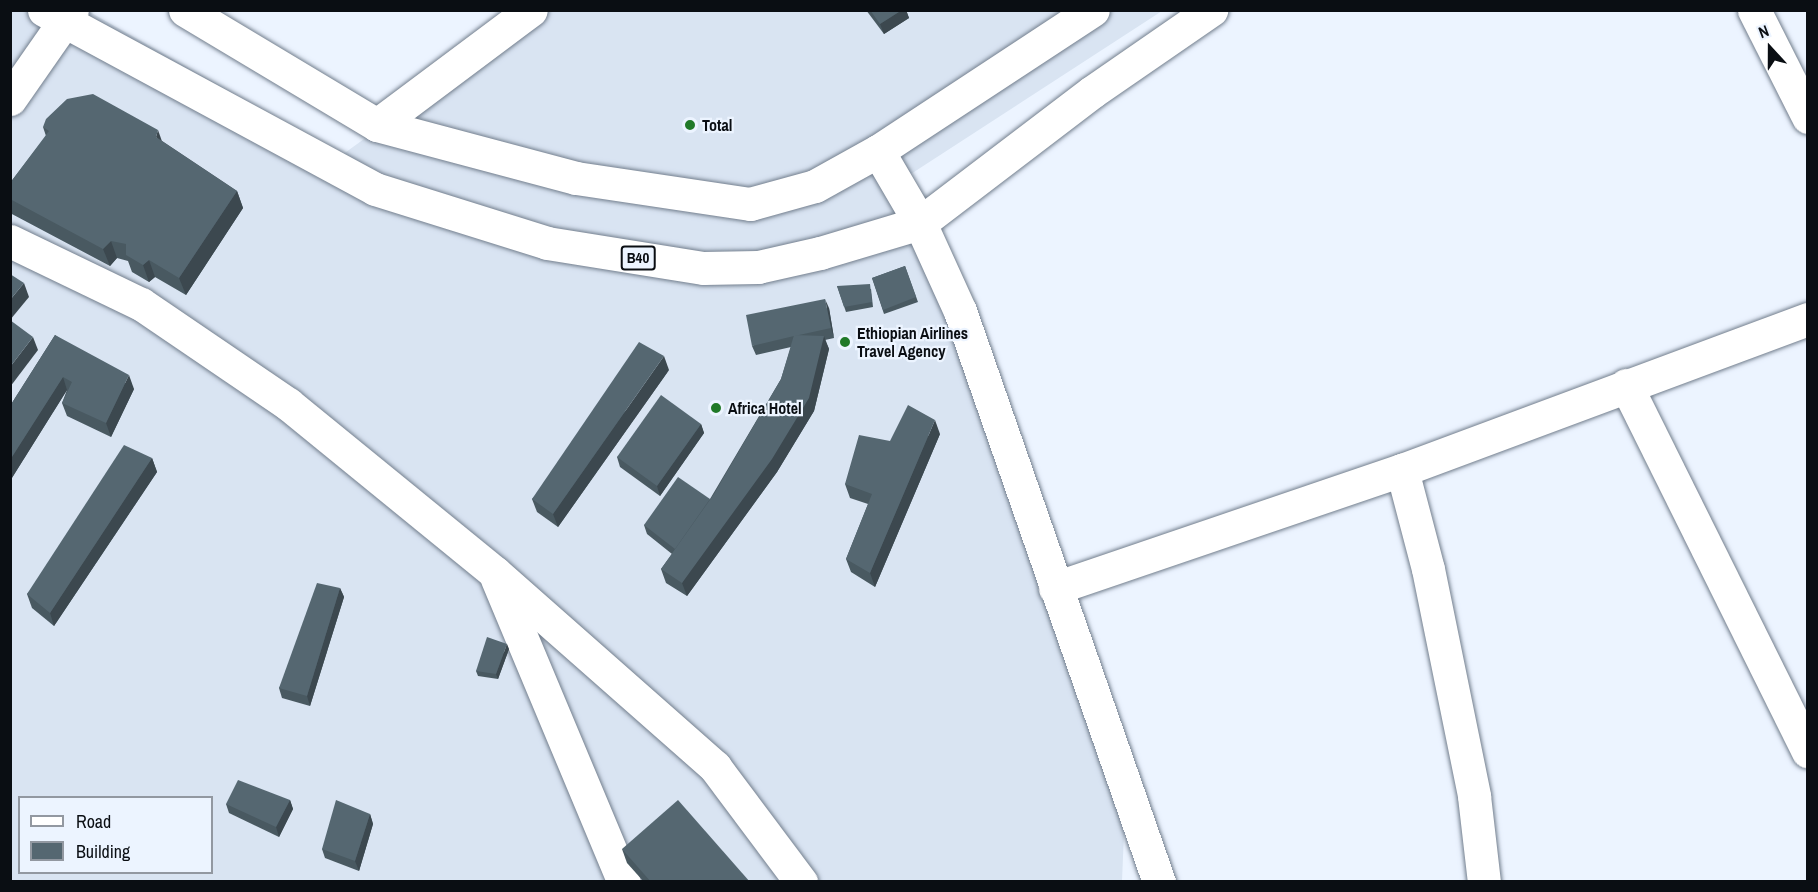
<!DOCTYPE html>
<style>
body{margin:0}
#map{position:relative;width:1818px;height:892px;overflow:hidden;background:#ecf4ff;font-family:"Archivo Narrow",sans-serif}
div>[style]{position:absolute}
.built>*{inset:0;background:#d9e4f2}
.roads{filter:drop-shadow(0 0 2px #727e8d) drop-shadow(0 0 2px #727e8d)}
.minor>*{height:33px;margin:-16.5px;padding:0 16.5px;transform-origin:16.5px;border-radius:16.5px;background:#fff}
.highway>*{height:33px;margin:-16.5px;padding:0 16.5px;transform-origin:16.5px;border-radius:16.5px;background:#fff}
.wall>*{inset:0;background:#495961}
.shaded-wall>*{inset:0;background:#3c484f}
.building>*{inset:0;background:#556771}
.dots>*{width:16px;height:16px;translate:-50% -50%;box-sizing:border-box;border:3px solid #ecf4ff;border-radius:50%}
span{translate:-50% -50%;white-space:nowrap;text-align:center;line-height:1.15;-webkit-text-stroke:4.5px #ecf4ff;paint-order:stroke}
.shield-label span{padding:2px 4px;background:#ecf4ff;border:2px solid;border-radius:4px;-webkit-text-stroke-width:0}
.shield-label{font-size:15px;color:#0a0e13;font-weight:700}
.poi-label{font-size:16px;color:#0a0e13;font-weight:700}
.left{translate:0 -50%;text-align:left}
.frame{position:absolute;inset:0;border:12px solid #0a0e13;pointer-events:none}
.legend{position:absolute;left:18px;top:796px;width:195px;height:78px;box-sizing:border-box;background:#ecf4ff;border:2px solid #9298a1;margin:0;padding:8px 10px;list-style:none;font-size:18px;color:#0a0e13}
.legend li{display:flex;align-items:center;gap:12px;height:30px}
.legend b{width:30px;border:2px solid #9298a1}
.north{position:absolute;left:1740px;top:18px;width:60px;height:60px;-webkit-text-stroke:4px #ecf4ff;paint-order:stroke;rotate:339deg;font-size:16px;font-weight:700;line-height:24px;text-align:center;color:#0a0e13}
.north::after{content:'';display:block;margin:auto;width:21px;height:27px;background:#0a0e13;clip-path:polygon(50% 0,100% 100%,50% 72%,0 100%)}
</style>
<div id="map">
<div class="built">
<div style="clip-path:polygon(evenodd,10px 11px,88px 11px,342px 155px,540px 11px,1162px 11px,897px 183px,1047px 581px,1124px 833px,1122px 881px,11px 881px,10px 11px,20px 798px,212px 798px,212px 872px,20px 872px,20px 798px)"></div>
</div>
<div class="roads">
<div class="minor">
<div style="left:1754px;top:10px;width:120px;rotate:63.2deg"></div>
<div style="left:10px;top:99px;width:108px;rotate:-55.1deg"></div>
<div style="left:377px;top:125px;width:192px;rotate:-36.8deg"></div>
<div style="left:878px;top:151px;width:83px;rotate:59.7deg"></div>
<div style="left:920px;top:223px;width:97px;rotate:65.6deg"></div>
<div style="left:960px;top:311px;width:605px;rotate:70.79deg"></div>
<div style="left:10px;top:241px;width:145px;rotate:25.7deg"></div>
<div style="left:141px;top:304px;width:178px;rotate:34.2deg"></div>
<div style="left:288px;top:404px;width:266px;rotate:39.2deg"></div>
<div style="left:494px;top:572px;width:295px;rotate:41.4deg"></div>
<div style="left:715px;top:767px;width:144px;rotate:53.2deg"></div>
<div style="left:1626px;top:385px;width:409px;rotate:63.6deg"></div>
<div style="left:1402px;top:470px;width:102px;rotate:75.3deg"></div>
<div style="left:1428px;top:569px;width:232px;rotate:78.5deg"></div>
<div style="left:1474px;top:796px;width:87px;rotate:83.4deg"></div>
<div style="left:497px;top:579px;width:329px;rotate:67.3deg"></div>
<div style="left:1055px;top:588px;width:367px;rotate:-18.8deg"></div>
<div style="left:1402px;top:470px;width:433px;rotate:-20.4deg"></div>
</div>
<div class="highway">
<div style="left:44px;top:10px;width:376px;rotate:28.4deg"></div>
<div style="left:375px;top:189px;width:180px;rotate:17.4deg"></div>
<div style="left:547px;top:243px;width:158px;rotate:9.1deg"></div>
<div style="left:703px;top:268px;width:55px;rotate:-1deg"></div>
<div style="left:758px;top:267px;width:64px;rotate:-12.7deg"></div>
<div style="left:820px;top:253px;width:104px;rotate:-16.7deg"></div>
<div style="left:920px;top:223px;width:216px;rotate:-37.3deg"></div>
<div style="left:1092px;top:92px;width:145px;rotate:-34.6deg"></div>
<div style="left:185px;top:10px;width:224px;rotate:30.9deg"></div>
<div style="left:377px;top:125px;width:206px;rotate:14.9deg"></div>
<div style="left:576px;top:178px;width:176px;rotate:8.5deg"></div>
<div style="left:750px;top:204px;width:67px;rotate:-15.5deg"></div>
<div style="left:815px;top:186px;width:72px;rotate:-29.1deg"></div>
<div style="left:878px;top:151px;width:257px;rotate:-33.3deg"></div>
</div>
</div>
<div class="wall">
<div style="clip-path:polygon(866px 10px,906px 10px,909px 18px,884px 34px)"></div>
<div style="clip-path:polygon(43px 127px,162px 141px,237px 191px,243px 208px,186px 295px,155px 277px,149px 282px,132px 272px,128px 261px,117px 258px,110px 266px,10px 213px,10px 183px,46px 136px)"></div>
<div style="clip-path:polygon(905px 266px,918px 302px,884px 314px,872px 278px)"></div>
<div style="clip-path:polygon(837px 286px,871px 289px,873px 307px,846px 312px)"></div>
<div style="clip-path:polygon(829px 308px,834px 338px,825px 340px,829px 349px,814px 411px,777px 472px,687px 596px,666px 583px,661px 569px,672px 554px,647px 534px,644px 525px,710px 499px,781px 379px,791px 347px,756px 355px,752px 346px)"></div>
<div style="clip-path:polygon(55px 335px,134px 389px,111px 437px,67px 416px,62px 403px,67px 390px,10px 481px,10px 406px)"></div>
<div style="clip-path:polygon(669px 370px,558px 527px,537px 512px,532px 499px)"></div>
<div style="clip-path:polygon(701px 424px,704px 433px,660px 496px,620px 467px,617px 457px)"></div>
<div style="clip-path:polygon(940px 434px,875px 587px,851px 572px,846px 559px,868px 504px,850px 498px,845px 484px,890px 441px)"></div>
<div style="clip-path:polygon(152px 458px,157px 472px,54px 626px,32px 608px,27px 594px)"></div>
<div style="clip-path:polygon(340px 588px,344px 597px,310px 706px,282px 698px,279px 688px)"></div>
<div style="clip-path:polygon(509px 649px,498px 679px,478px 676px,476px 671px)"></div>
<div style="clip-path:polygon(290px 800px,293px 809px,279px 837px,229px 813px,226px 804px)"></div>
<div style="clip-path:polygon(370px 814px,373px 824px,359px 871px,325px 858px,322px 849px)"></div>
<div style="clip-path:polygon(622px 849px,750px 882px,644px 882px,627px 863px)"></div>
</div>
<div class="shaded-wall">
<div style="clip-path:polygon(902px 10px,906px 10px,909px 18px,884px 34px,880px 24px)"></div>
<div style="clip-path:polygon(158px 130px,164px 147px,156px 137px)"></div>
<div style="clip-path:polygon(237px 191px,243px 208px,186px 295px,179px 278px)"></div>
<div style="clip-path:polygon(111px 241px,117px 258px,110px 266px,103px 249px)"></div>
<div style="clip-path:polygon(149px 260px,155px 277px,149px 282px,143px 265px)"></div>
<div style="clip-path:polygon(24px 283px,29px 297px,10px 320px,10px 300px)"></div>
<div style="clip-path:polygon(825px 299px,829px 308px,834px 338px,831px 328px)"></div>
<div style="clip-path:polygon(824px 336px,829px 349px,814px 411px,777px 472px,687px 596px,682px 583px)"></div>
<div style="clip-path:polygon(33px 337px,38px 350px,10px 387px,10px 367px)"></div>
<div style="clip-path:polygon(664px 356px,669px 370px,558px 527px,553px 514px)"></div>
<div style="clip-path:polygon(129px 375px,134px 389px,111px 437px,106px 423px)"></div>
<div style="clip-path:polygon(63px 377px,67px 390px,10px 481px,10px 460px)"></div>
<div style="clip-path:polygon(935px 420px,940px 434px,875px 587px,870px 573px)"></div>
<div style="clip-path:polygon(701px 424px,704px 433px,660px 496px,657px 486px)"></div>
<div style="clip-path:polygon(152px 458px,157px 472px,54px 626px,50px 613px)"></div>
<div style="clip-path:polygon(340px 588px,344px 597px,310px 706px,307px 696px)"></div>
<div style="clip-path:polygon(507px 644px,509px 649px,498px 679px,496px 674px)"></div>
<div style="clip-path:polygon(290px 800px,293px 809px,279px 837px,276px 827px)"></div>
<div style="clip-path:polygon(370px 814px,373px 824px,359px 871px,355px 861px)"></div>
</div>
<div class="building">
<div style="clip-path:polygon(870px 10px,902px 10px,880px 24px)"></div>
<div style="clip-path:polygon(93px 94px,158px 130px,156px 137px,237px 191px,179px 278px,149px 260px,143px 265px,126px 255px,126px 244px,111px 241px,103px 249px,10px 199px,10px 183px,49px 131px,43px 127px,46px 119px,67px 99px)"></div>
<div style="clip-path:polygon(905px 266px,916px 297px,883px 310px,872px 278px)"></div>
<div style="clip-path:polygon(10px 274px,24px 283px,10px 300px)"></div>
<div style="clip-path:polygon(870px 284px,872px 302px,844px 307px,837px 286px)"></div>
<div style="clip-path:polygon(825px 299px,831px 328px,799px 335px,794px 335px,794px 336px,752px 346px,746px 315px)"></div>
<div style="clip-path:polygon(10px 320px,33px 337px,10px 367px)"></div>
<div style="clip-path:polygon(55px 335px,129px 375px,106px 423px,62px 403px,72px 382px,63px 377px,10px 460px,10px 406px)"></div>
<div style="clip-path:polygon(794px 335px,824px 336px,809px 398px,772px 459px,682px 583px,661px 569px,714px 494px,781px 379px)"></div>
<div style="clip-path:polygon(639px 342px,664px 356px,553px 514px,532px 499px)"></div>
<div style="clip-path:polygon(661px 395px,701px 424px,657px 486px,617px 457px)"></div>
<div style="clip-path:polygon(908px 405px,935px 420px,870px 573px,846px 559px,872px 494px,845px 484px,859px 435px,890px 441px)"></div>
<div style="clip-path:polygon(124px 445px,152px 458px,50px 613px,27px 594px)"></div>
<div style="clip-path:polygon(678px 477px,710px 499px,675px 549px,644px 525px)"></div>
<div style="clip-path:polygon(317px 583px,340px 588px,307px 696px,279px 688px)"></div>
<div style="clip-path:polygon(487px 637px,507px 644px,496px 674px,476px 671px)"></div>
<div style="clip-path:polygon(238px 780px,290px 800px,276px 827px,226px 804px)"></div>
<div style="clip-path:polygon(336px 800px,370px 814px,355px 861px,322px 849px)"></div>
<div style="clip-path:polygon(678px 800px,750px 882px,651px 882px,622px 849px)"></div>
</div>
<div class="dots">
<div style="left:690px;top:125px;background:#207928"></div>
<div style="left:845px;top:342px;background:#207928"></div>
<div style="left:716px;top:408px;background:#207928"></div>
</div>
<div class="shield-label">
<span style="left:638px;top:258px">B40</span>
</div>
<div class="poi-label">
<span class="left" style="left:702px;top:125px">Total</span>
<span class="left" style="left:857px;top:342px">Ethiopian Airlines<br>Travel Agency</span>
<span class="left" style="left:728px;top:408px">Africa Hotel</span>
</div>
<div class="frame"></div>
<ul class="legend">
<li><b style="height:8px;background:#fff"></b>Road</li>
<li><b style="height:16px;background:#556771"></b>Building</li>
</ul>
<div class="north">N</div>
</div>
